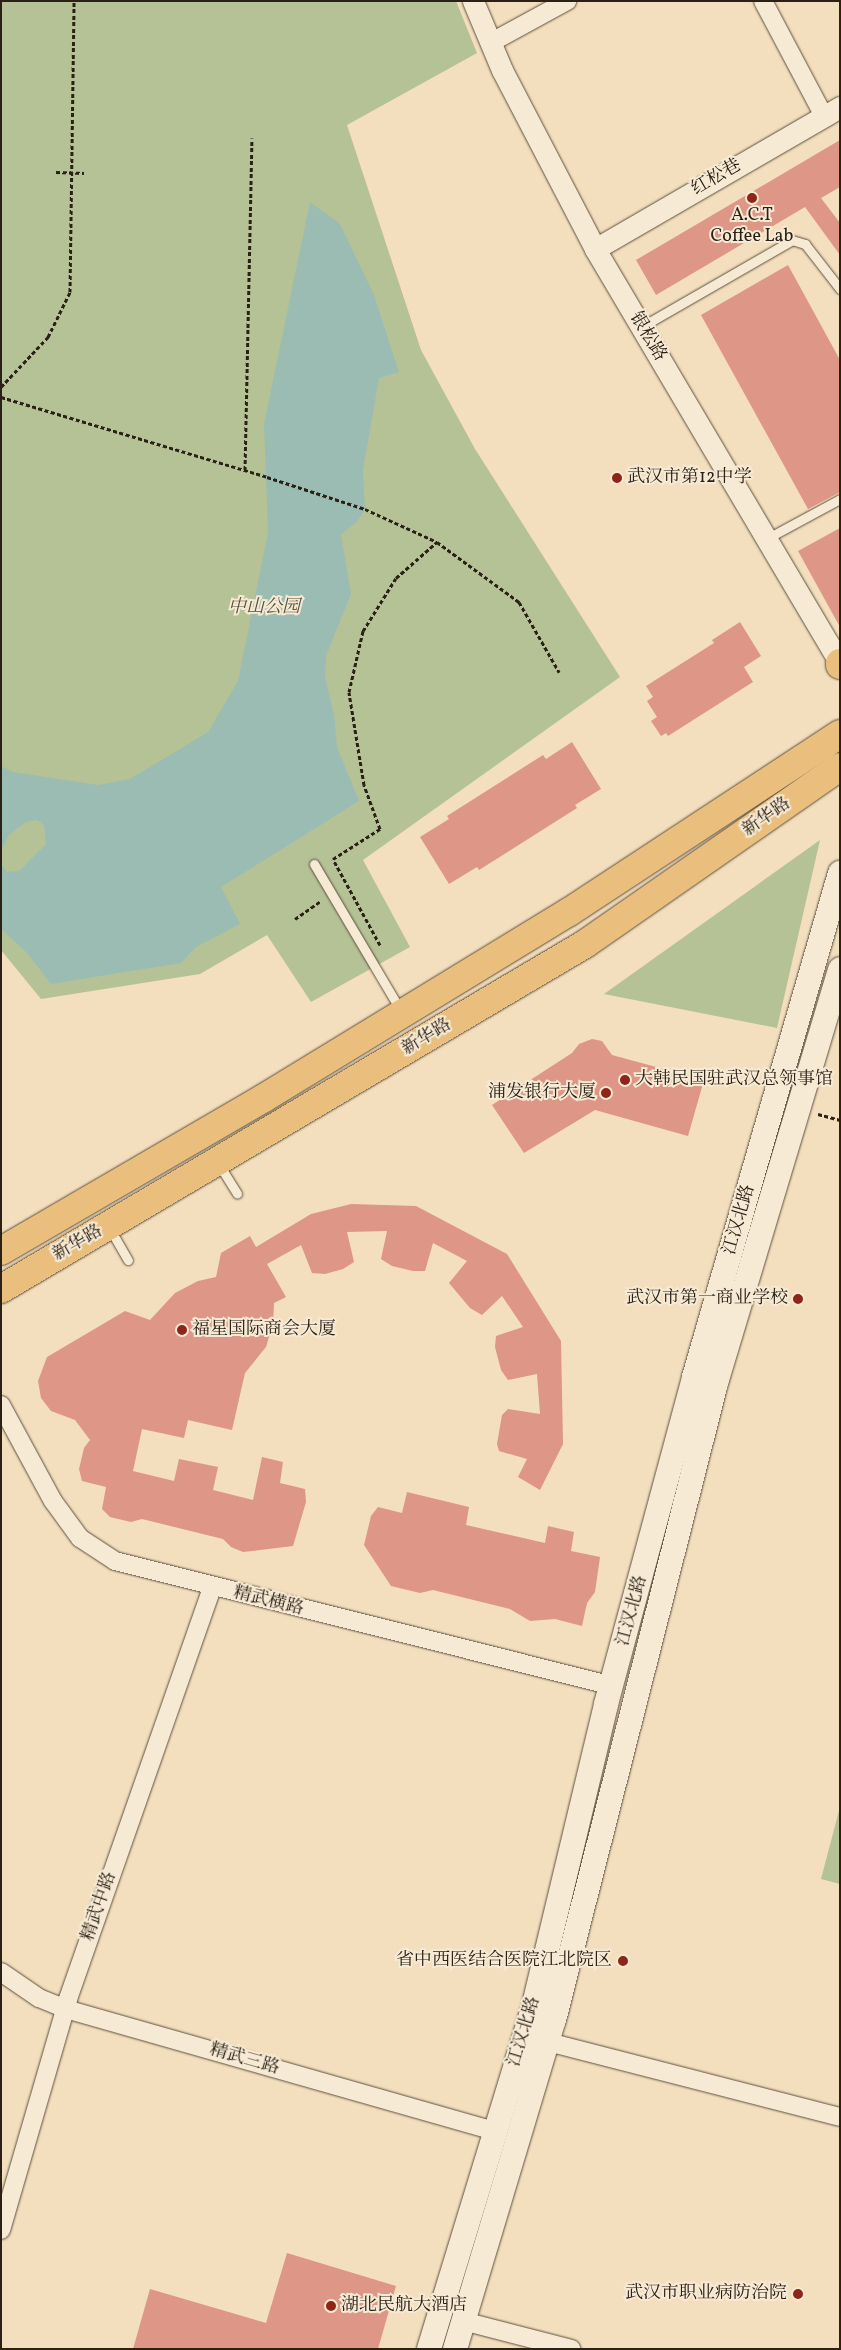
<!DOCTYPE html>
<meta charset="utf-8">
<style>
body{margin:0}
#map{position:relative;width:841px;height:2350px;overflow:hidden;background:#f3debd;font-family:Vollkorn,"Noto Serif SC",serif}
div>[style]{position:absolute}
.green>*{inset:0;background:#b5c296}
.water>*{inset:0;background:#9bbcb3}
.building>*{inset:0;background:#de9687}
.path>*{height:3px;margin-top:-1.5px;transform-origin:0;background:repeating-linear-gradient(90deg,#2a2016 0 4px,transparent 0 6.5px)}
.roads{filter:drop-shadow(0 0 1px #5c5040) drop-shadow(0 0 1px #5c5040)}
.service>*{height:9px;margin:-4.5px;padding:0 4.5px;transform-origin:4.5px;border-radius:4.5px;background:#f7ead4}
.minor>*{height:18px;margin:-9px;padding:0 9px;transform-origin:9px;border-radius:9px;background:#f7ead4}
.tertiary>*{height:21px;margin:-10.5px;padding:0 10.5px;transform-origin:10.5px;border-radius:10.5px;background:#f7ead4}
.secondary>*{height:24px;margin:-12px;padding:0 12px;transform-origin:12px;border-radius:12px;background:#f7ead4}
.primary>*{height:28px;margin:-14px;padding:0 14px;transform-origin:14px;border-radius:14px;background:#eabf7e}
.dots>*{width:14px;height:14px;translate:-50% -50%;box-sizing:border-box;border:2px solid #f7ead4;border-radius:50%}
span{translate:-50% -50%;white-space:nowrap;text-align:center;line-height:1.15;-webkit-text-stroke:4px #f7ead4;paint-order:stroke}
.street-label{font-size:18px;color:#2a2016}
.poi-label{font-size:18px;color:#2a2016}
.left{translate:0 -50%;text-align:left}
.right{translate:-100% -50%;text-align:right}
.park-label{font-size:18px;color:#54513c;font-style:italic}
.frame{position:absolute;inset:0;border:2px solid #2a2016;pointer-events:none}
</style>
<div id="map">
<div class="green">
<div style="clip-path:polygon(1px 1px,456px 1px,477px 53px,347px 125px,421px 350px,475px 449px,620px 677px,363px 860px,410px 947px,311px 1002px,267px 935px,200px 974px,41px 999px,1px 950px)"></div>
<div style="clip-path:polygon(820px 840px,777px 1028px,604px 994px)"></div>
<div style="clip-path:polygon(840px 1807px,840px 1884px,821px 1879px)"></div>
</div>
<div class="water">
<div style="clip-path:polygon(310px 202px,340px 224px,374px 295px,399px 372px,379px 378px,363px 470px,365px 509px,357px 522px,341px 534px,351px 594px,326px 656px,325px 678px,334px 714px,337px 747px,359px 801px,221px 887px,240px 924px,196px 947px,181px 963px,51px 984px,27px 953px,1px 929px,1px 864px,7px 872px,19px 871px,46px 844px,44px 825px,37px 820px,26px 822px,9px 835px,1px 851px,1px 766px,13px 772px,98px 785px,130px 779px,208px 732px,238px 681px,268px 532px,264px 424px)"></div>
</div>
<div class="building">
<div style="clip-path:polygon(840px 140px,840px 187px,821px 198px,840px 223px,840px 255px,805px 207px,656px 295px,636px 260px)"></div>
<div style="clip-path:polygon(788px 265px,840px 360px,840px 492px,808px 509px,701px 315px)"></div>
<div style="clip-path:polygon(840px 528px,840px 627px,798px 551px)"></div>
<div style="clip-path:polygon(740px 622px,761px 656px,744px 667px,753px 682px,668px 736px,666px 733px,661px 736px,651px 721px,657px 717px,647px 701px,653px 697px,646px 686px,714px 643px,712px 640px)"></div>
<div style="clip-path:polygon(572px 742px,601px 789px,575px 805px,577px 808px,479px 870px,477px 867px,449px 884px,420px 837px,449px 819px,447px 816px,543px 755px,546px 759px)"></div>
<div style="clip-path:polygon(592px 1039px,602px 1041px,612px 1055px,704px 1080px,688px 1136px,595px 1110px,524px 1153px,492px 1105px,572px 1053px,579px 1044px)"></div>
<div style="clip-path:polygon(351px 1204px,416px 1206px,507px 1254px,561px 1341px,563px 1444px,540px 1490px,518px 1477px,527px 1459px,499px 1451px,497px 1444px,502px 1415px,508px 1409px,540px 1414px,537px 1374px,508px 1380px,501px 1370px,495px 1347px,496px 1336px,523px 1327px,502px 1296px,482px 1315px,470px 1308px,449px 1283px,467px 1261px,433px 1243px,425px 1271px,413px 1271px,392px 1266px,381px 1259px,387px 1231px,347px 1232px,354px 1262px,343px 1269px,325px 1274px,312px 1273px,301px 1245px,267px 1264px,286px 1297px,274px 1303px,273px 1324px,266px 1347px,245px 1373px,232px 1430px,188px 1420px,184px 1438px,142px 1429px,133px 1471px,174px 1481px,179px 1459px,218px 1467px,213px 1490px,253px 1500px,262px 1457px,283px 1462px,280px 1483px,305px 1489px,306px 1502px,293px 1546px,243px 1552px,231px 1547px,223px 1539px,142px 1519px,131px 1522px,110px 1517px,102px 1509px,106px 1487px,82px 1481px,79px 1469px,84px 1448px,90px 1440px,75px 1420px,51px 1411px,41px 1398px,38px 1381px,47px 1357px,125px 1311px,150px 1320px,175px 1293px,198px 1281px,216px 1277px,221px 1253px,250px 1236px,256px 1247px,311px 1214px)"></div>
<div style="clip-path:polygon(407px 1492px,469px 1507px,466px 1525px,545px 1543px,548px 1526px,574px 1532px,571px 1551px,600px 1557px,595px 1592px,587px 1603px,582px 1626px,555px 1619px,530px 1621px,510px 1609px,433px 1590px,420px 1593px,391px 1586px,364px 1545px,371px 1516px,378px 1507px,402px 1513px)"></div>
<div style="clip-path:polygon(287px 2253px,396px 2286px,378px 2349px,133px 2349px,150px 2289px,266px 2323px)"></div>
</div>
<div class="path">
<div style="left:56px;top:172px;width:28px;rotate:2deg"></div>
<div style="left:1px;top:387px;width:69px;rotate:-46.8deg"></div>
<div style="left:48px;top:337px;width:50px;rotate:-63.9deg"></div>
<div style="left:70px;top:292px;width:291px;rotate:-89.2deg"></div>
<div style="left:1px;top:397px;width:278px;rotate:16.7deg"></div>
<div style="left:267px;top:477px;width:103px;rotate:18.1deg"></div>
<div style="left:365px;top:509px;width:79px;rotate:24.6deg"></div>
<div style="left:437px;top:542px;width:102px;rotate:36.2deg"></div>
<div style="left:519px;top:602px;width:81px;rotate:60.3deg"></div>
<div style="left:245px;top:470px;width:332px;rotate:-88.8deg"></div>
<div style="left:295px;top:919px;width:32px;rotate:-35deg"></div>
<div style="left:380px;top:945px;width:98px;rotate:-118.7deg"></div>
<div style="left:333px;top:859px;width:56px;rotate:-32.6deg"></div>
<div style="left:380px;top:829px;width:47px;rotate:-110deg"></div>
<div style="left:364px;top:785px;width:94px;rotate:-99.2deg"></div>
<div style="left:349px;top:692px;width:63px;rotate:-77.1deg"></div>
<div style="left:363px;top:631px;width:62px;rotate:-58.1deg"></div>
<div style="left:396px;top:578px;width:55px;rotate:-41.3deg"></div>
<div style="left:818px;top:1114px;width:23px;rotate:15deg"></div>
</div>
<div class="roads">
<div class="service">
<div style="left:641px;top:327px;width:174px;rotate:-29.9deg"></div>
<div style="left:792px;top:240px;width:14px;rotate:17deg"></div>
<div style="left:805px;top:244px;width:57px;rotate:52.1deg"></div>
<div style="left:766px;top:539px;width:84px;rotate:-28.4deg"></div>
<div style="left:314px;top:864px;width:171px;rotate:59.4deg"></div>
<div style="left:218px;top:1163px;width:36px;rotate:58deg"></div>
<div style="left:110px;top:1229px;width:36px;rotate:60deg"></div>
</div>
<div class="minor">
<div style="left:763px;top:1px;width:130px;rotate:62.1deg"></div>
<div style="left:490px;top:43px;width:88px;rotate:-28.6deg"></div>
<div style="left:1px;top:1405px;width:109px;rotate:61.6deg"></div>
<div style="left:53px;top:1501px;width:46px;rotate:53.9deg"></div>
<div style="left:80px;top:1538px;width:42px;rotate:33.3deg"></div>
<div style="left:115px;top:1561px;width:513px;rotate:14.09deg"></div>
<div style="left:1px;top:1972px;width:46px;rotate:34.4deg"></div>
<div style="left:39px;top:1998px;width:29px;rotate:22deg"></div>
<div style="left:66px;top:2009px;width:446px;rotate:15.9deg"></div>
<div style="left:548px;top:2042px;width:301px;rotate:14.4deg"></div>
<div style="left:1px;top:2230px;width:241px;rotate:-73.8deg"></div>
<div style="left:68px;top:1999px;width:435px;rotate:-70.7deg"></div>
<div style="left:463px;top:2321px;width:112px;rotate:14.5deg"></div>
</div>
<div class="tertiary">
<div style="left:473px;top:1px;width:75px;rotate:67.2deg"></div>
<div style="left:502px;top:70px;width:202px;rotate:62.5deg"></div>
<div style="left:595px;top:249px;width:481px;rotate:59.4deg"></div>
<div style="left:595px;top:249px;width:283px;rotate:-30.1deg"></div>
</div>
<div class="secondary">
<div style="left:429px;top:2349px;width:351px;rotate:-73deg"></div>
<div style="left:532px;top:2013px;width:318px;rotate:-76.5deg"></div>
<div style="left:606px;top:1704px;width:339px;rotate:-74.9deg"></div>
<div style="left:694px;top:1377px;width:525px;rotate:-73.84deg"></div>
<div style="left:455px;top:2349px;width:344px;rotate:-73.3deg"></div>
<div style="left:554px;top:2020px;width:657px;rotate:-75.73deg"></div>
<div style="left:716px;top:1383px;width:432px;rotate:-73.3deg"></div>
</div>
<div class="primary">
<div style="left:840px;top:663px;width:2px;rotate:90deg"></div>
<div style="left:1px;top:1251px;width:304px;rotate:-30.2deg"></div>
<div style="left:264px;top:1098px;width:357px;rotate:-31.4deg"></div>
<div style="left:569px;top:912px;width:324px;rotate:-33.3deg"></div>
<div style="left:1px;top:1289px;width:678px;rotate:-30.57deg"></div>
<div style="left:585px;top:944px;width:310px;rotate:-34.8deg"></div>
</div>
</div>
<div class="dots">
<div style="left:752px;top:198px;background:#8f2418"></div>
<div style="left:617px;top:478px;background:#8f2418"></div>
<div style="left:625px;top:1080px;background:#8f2418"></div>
<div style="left:606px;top:1093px;background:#8f2418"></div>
<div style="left:798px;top:1299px;background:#8f2418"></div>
<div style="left:182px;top:1330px;background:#8f2418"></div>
<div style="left:623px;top:1961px;background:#8f2418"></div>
<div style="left:798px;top:2294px;background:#8f2418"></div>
<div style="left:331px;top:2306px;background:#8f2418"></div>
</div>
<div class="street-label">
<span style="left:717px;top:178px;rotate:-30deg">红松巷</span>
<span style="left:647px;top:337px;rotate:59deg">银松路</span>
<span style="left:767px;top:818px;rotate:-35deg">新华路</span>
<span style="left:427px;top:1038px;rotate:-31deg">新华路</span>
<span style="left:740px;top:1220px;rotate:-74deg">江汉北路</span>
<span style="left:78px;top:1244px;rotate:-30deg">新华路</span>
<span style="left:268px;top:1602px;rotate:14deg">精武横路</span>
<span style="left:633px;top:1611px;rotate:-75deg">江汉北路</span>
<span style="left:100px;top:1907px;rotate:-71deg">精武中路</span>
<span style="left:525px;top:2032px;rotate:-73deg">江汉北路</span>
<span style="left:244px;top:2060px;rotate:16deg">精武三路</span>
</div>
<div class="poi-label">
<span style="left:752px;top:227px">A.C.T<br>Coffee Lab</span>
<span class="left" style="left:627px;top:478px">武汉市第12中学</span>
<span class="left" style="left:635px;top:1080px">大韩民国驻武汉总领事馆</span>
<span class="right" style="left:596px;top:1093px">浦发银行大厦</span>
<span class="right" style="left:788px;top:1299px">武汉市第一商业学校</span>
<span class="left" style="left:192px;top:1330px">福星国际商会大厦</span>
<span class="right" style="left:612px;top:1961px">省中西医结合医院江北院区</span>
<span class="right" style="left:787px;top:2294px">武汉市职业病防治院</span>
<span class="left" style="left:341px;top:2306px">湖北民航大酒店</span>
</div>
<div class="park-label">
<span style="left:264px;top:608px">中山公园</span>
</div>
<div class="frame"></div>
</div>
